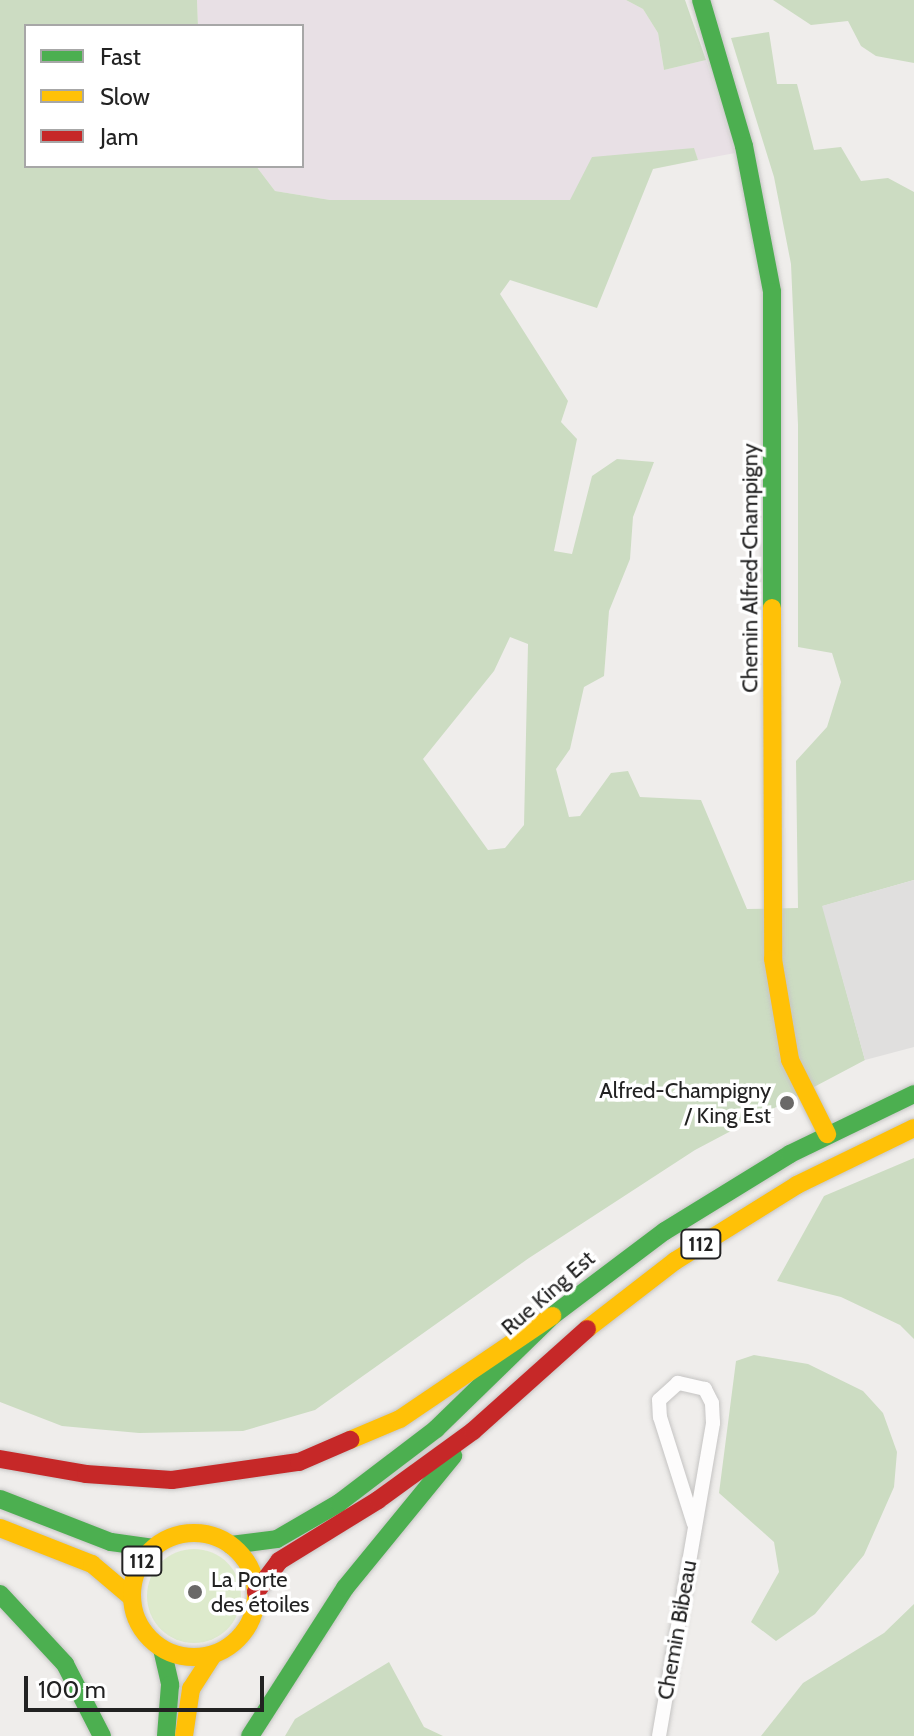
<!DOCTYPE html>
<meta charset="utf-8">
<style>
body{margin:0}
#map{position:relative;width:914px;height:1736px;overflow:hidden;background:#efedeb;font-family:Cabin,sans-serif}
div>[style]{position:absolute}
.industrial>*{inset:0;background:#e8e0e5}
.grass>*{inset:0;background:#ddeacc}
.round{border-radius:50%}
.forest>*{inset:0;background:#ccdcc2}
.parking>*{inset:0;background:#e0dfde}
.roads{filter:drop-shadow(0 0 2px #c5c4c3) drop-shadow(0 0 2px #c5c4c3)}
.street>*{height:14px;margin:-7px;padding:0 7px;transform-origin:7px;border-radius:7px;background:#fdfcfc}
.fast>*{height:18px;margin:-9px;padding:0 9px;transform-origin:9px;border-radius:9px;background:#4caf50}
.slow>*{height:18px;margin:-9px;padding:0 9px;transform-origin:9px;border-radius:9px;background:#ffc107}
.slow>.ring{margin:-9px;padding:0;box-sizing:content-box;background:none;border:18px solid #ffc107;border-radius:50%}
.jam>*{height:18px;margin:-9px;padding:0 9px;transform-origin:9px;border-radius:9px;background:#c62828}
.dots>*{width:22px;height:22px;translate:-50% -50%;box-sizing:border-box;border:4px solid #fff;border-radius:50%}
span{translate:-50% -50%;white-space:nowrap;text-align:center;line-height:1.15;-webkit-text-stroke:7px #fff;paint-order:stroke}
.shield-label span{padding:2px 6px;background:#fff;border:2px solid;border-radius:6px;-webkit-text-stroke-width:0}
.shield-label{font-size:20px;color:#222;font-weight:700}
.street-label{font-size:22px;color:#222}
.poi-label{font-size:22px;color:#222}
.right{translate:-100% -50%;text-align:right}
.left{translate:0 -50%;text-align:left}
.legend{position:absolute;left:24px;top:24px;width:280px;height:144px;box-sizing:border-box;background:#fff;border:2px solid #a7a7a7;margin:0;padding:10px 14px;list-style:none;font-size:24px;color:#222}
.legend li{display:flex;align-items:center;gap:16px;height:40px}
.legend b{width:40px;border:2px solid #a7a7a7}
.scale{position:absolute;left:24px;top:1676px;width:240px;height:36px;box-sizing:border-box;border:4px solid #222;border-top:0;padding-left:10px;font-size:24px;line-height:28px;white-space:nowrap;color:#222;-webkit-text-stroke:6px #fff;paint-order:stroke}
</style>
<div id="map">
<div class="industrial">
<div style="clip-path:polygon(197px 0,626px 0,643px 9px,658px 33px,664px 70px,706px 60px,735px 153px,698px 160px,693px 148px,571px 200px,330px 200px,275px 191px,256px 166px,302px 166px,302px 26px,198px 26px)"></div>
</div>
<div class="grass">
<div class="round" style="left:147px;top:1549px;width:94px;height:94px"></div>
</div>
<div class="forest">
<div style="clip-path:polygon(evenodd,0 0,197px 0,198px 26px,26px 26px,26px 166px,256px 166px,275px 191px,330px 200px,570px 200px,592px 157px,694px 148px,698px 160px,653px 169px,597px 308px,510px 280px,500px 294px,568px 401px,561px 422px,577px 439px,554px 551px,572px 554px,592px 476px,617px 459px,654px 462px,633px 517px,630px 559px,609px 611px,604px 676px,584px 687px,570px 749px,556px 769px,569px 817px,580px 816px,611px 773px,628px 771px,640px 797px,701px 800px,747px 909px,798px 908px,796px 761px,827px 727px,841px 682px,832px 653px,798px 647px,798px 425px,791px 264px,774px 177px,731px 38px,769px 32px,777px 84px,797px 84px,814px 150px,841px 147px,861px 181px,888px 178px,914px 192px,914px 880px,823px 906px,865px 1060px,695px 1150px,529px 1258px,315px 1410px,243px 1431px,139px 1433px,62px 1426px,0 1402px,0 0,510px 637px,528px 644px,524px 825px,505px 848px,488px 850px,423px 759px,494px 671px,510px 637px)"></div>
<div style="clip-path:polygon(626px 0,685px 0,706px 60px,664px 70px,658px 33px,643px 9px)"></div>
<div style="clip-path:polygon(773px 0,914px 0,914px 63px,876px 56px,861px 46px,848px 21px,811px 25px)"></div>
<div style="clip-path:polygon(914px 1158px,914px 1339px,900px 1325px,841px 1297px,777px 1281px,824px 1196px)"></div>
<div style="clip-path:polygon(754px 1355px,808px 1364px,863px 1391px,883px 1413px,897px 1452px,894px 1487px,864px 1555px,815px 1614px,776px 1641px,751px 1622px,779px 1572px,774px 1542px,719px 1493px,736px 1361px)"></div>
<div style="clip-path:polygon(914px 1604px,914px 1736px,761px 1736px,803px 1683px,884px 1633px)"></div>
<div style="clip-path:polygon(389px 1662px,424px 1727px,443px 1736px,285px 1736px,295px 1719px)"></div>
</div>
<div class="parking">
<div style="clip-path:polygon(914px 880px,914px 1047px,865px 1060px,822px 906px)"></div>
</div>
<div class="roads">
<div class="street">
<div style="left:659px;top:1736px;width:318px;rotate:-80.2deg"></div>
<div style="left:713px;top:1423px;width:20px;rotate:-93deg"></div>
<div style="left:712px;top:1403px;width:16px;rotate:-117deg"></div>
<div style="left:705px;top:1389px;width:28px;rotate:-167deg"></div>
<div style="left:678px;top:1383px;width:25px;rotate:138deg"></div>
<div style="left:659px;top:1400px;width:17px;rotate:87deg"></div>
<div style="left:660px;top:1417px;width:112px;rotate:72.4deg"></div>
</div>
<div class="fast">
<div style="left:701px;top:0;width:152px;rotate:73.6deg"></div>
<div style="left:744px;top:146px;width:149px;rotate:79.1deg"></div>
<div style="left:772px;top:292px;width:316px;rotate:90deg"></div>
<div style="left:0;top:1499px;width:119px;rotate:21.2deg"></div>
<div style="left:111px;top:1542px;width:43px;rotate:7.9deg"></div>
<div style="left:231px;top:1545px;width:46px;rotate:-7.4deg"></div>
<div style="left:277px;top:1539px;width:72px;rotate:-30.1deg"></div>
<div style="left:339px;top:1503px;width:122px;rotate:-37.3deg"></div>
<div style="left:436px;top:1429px;width:162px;rotate:-44.2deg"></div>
<div style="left:552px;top:1316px;width:141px;rotate:-37deg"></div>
<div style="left:665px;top:1231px;width:147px;rotate:-31.6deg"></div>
<div style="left:790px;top:1154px;width:138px;rotate:-25.8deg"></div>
<div style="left:0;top:1594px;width:96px;rotate:47.1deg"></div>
<div style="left:65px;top:1664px;width:81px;rotate:62.8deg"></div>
<div style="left:162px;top:1649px;width:37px;rotate:77deg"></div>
<div style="left:170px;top:1685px;width:51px;rotate:94.5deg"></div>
<div style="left:250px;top:1736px;width:176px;rotate:-57.3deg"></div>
<div style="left:345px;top:1588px;width:171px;rotate:-50.7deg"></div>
</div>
<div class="slow">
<div style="left:772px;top:608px;width:351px;rotate:89.8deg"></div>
<div style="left:773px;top:959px;width:102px;rotate:80.4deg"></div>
<div style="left:790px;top:1060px;width:83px;rotate:63.4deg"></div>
<div style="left:587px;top:1329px;width:111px;rotate:-37.7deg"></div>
<div style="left:675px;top:1261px;width:144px;rotate:-31.9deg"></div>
<div style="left:797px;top:1185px;width:130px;rotate:-26deg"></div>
<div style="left:350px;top:1440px;width:54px;rotate:-22.8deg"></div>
<div style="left:400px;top:1419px;width:184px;rotate:-34.1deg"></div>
<div style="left:0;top:1528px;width:99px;rotate:21.4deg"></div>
<div style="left:92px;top:1564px;width:51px;rotate:40.2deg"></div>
<div class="ring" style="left:132px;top:1533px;width:106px;height:106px"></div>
<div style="left:184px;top:1736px;width:48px;rotate:-81.5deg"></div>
<div style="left:191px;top:1689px;width:40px;rotate:-57.1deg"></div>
</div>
<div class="jam">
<div style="left:0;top:1459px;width:87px;rotate:9.9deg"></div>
<div style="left:86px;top:1474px;width:86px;rotate:4deg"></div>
<div style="left:172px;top:1480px;width:128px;rotate:-8.1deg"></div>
<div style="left:299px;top:1462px;width:56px;rotate:-23.3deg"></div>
<div style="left:256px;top:1592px;width:39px;rotate:-53deg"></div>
<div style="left:279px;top:1561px;width:116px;rotate:-31.6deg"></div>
<div style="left:378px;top:1500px;width:117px;rotate:-36deg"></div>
<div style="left:473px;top:1431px;width:153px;rotate:-41.8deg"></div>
</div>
</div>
<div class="dots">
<div style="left:787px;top:1103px;background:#6a6968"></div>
<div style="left:195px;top:1592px;background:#6a6968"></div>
</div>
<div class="shield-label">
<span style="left:701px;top:1244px">112</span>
<span style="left:142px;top:1561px">112</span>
</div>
<div class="street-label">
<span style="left:750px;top:568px;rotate:-90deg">Chemin Alfred-Champigny</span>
<span style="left:548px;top:1293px;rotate:-41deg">Rue King Est</span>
<span style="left:677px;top:1630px;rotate:-80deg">Chemin Bibeau</span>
</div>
<div class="poi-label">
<span class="right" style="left:771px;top:1103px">Alfred-Champigny<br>/ King Est</span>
<span class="left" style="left:211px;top:1592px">La Porte<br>des étoiles</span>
</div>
<ul class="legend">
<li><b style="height:10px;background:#4caf50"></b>Fast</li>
<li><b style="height:10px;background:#ffc107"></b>Slow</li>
<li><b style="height:10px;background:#c62828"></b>Jam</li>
</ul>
<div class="scale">100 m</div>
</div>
